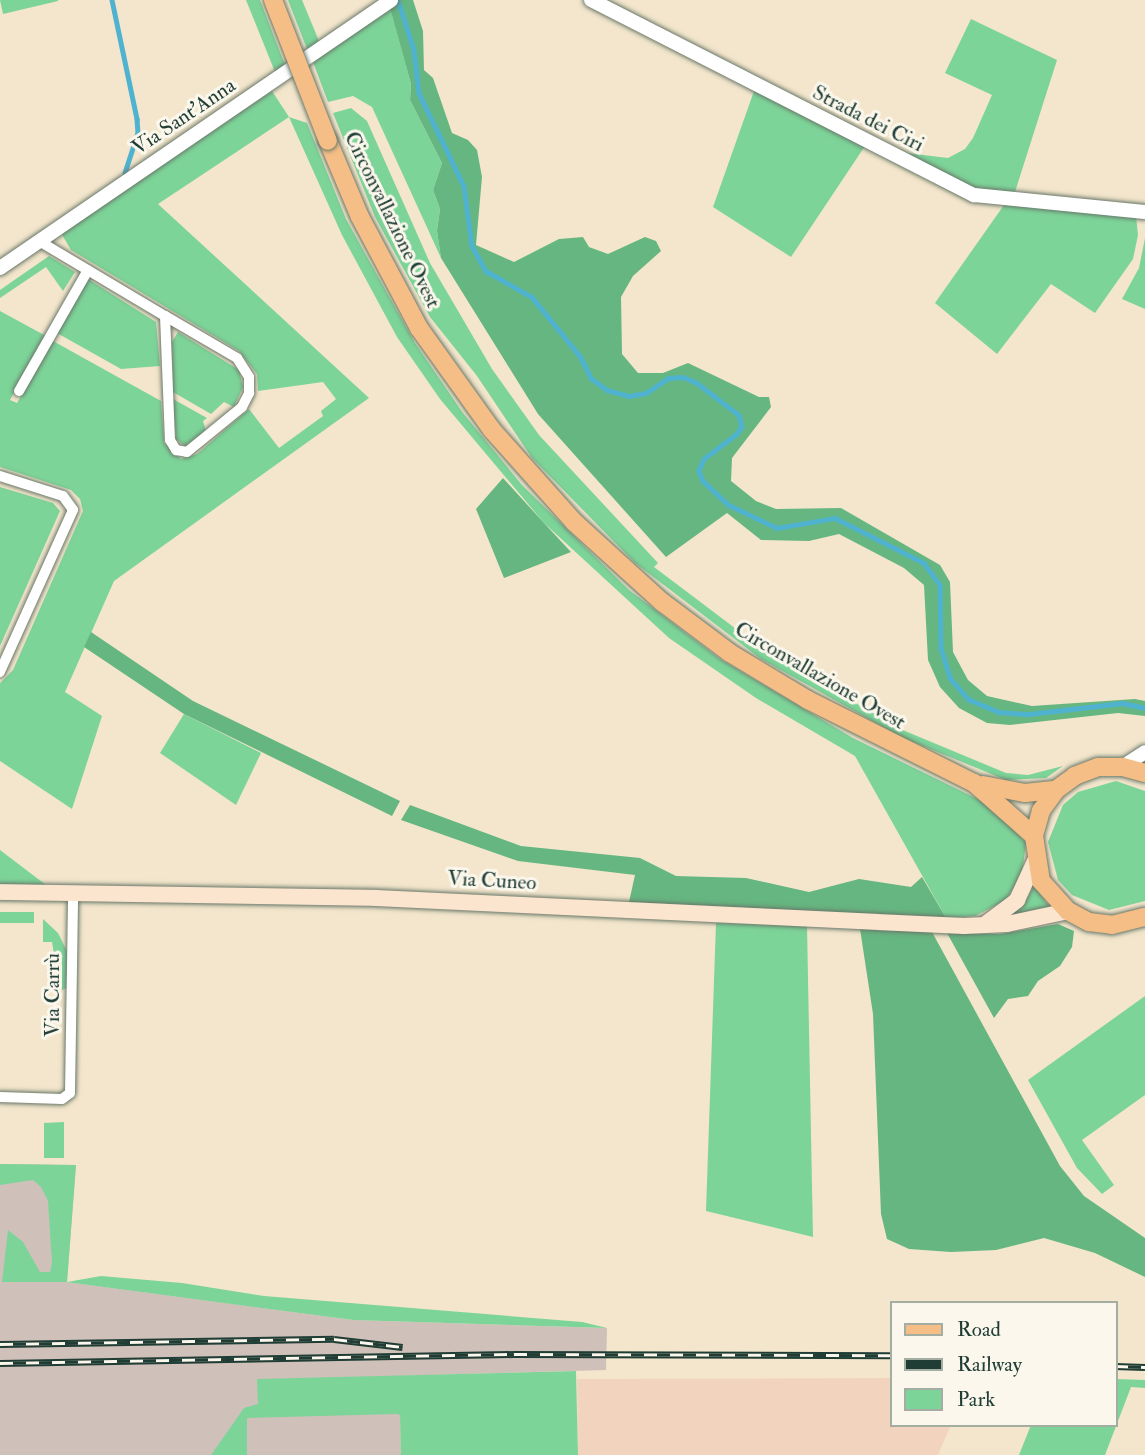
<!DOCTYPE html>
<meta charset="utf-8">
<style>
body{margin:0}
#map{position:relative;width:1145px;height:1455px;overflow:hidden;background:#f3e6cc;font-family:"IM FELL Double Pica",serif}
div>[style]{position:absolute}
.built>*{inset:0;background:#f2d4be}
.industrial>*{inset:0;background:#cfc0ba}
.green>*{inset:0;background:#7dd499}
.forest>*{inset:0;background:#66b681}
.stream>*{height:4.5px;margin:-2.25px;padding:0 2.25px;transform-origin:2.25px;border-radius:2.25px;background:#4fb2ce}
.roads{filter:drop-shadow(0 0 2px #697869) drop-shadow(0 0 2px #697869)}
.minor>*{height:10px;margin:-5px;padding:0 5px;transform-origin:5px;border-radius:5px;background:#fff}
.tertiary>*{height:14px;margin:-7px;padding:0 7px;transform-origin:7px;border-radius:7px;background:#fff}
.secondary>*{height:16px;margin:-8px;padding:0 8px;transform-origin:8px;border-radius:8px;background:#fbe5cf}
.primary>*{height:18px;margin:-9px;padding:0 9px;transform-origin:9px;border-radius:9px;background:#f5be86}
.trunk>*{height:18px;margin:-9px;padding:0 9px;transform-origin:9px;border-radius:9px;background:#f5be86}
.rail>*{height:7px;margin-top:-3.5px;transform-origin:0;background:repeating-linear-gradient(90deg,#fbf7ec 0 13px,#1f3d34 0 26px);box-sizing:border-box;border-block:2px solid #1f3d34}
.bridges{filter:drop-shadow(0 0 2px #697869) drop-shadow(0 0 2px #697869)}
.trunk-bridge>*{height:18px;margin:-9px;padding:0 9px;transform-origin:9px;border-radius:9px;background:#f5be86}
span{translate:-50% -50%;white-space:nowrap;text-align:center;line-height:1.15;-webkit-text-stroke:6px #fbf7ec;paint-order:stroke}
.street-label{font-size:21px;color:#1f3d34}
.legend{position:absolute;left:890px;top:1301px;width:228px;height:126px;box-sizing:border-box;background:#fbf7ec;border:2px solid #a3ada2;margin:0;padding:9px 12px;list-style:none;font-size:21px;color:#1f3d34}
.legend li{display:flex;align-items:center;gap:14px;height:35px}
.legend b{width:35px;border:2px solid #a3ada2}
</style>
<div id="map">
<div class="built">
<div style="clip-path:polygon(891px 1378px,891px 1425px,951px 1425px,938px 1455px,578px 1455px,577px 1379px)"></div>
</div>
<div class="industrial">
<div style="clip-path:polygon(0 1164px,76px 1165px,67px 1282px,353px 1320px,607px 1328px,606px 1370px,400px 1376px,401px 1455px,0 1455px)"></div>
</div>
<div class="green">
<div style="clip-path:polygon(0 0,58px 0,58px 1px,3px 14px)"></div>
<div style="clip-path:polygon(246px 0,260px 0,285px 65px,275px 72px)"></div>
<div style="clip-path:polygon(288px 0,302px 0,319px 41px,307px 49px)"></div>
<div style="clip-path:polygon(390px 7px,411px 84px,410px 100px,442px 163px,433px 190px,440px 209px,437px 231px,441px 258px,372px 107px,353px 96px,328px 102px,313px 62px)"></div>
<div style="clip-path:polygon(971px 19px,1057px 60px,1014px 195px,973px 189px,907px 153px,948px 158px,965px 149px,973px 138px,992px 95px,945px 73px)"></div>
<div style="clip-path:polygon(272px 91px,289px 117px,307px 123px,346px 219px,415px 343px,463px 413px,522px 485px,629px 590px,720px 659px,853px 738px,992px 806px,1026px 843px,1022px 874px,1006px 900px,975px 916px,946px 918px,855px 756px,756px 698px,669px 638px,544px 523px,440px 399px,397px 337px,342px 235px,289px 117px,158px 204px,369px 398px,114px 581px,65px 692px,102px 716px,72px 809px,0 761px,0 683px,13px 670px,83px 511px,80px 499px,71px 490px,0 467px,0 311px,46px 336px,10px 400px,17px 403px,53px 341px,161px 401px,164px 443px,181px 459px,197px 454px,249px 409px,279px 448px,323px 416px,321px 411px,336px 399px,323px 382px,258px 391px,257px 374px,239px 351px,71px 250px,61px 233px)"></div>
<div style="clip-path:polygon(754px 91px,865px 146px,791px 257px,713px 207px)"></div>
<div style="clip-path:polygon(351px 108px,367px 121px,430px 263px,492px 369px,539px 435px,658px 563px,654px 567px,772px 656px,905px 731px,1006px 773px,1028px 775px,1063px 766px,1046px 778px,1006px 780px,901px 737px,761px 659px,635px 563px,532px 458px,477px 376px,430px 317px,375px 217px,333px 113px)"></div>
<div style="clip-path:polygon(1004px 205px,1136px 216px,1138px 235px,1133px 259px,1095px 313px,1051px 284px,997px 354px,935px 303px)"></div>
<div style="clip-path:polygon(1145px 238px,1145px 309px,1122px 299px,1139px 268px)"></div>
<div style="clip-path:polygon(49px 256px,75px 272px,63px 291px,46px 267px,0 298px,0 290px)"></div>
<div style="clip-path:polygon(88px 279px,156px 322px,160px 366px,121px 369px,57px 333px)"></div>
<div style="clip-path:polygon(178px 332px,239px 370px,243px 387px,234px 407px,224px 402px,211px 414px,173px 392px,172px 342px)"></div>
<div style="clip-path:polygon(173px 399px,207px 418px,203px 421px,206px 431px,185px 446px,176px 439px)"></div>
<div style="clip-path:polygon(0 487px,53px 503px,60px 511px,0 646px)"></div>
<div style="clip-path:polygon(184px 714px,261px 753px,236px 805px,160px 753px)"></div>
<div style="clip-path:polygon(1116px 781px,1145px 791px,1145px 901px,1109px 910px,1072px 895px,1058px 880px,1048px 842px,1063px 805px,1078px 792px)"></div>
<div style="clip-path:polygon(0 850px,46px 885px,0 884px)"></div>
<div style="clip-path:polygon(1034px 886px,1051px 909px,1005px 919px,1025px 902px)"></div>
<div style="clip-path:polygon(0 912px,34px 912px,34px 923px,0 923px)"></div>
<div style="clip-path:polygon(43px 919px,58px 933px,67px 951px,67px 988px,62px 990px,62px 962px,54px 954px,52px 942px,43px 942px)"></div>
<div style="clip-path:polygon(716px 923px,807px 926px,813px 1237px,706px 1211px)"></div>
<div style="clip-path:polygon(1145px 996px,1145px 1095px,1082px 1140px,1114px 1185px,1102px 1194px,1077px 1168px,1028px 1080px)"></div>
<div style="clip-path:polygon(64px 1122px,64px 1158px,44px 1158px,44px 1123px)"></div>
<div style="clip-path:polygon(0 1164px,76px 1165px,67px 1282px,101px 1276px,182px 1283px,264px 1296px,582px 1322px,607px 1328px,353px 1320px,66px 1282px,2px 1282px,8px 1230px,23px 1242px,40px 1272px,50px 1272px,52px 1263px,48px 1201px,41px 1187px,33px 1180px,0 1185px)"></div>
<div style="clip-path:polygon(576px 1371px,578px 1455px,401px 1455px,400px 1415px,396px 1414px,247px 1418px,247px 1455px,211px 1455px,244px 1408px,258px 1404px,257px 1379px)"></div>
<div style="clip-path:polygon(1115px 1379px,1145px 1380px,1145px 1388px,1131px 1387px,1105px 1455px,1019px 1455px,1031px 1425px,1115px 1425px)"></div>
</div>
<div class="forest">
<div style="clip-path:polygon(401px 0,413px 0,423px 31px,424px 70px,433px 78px,452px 133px,468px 140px,477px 150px,482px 177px,476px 245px,514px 262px,559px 239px,583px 237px,589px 247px,608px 254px,645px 237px,656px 241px,661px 251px,633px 276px,621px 297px,622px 354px,638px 373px,663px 373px,688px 363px,759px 397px,769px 397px,771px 407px,732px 458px,731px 481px,756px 501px,776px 509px,841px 508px,940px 565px,950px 582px,953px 652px,968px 680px,987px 696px,1032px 706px,1135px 699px,1145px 701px,1145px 716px,1118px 713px,1010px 725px,987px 723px,959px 708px,940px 687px,928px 660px,924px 585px,904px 568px,839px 534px,809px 541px,761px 540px,727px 513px,666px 557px,538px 414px,441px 258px,437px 231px,440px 209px,433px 190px,442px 163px,410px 100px,411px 84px,390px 8px)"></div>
<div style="clip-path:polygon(503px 478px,544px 523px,571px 552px,504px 578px,476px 509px)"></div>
<div style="clip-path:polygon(91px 632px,193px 701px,400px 801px,392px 816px,184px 714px,84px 647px)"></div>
<div style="clip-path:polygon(410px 805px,521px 846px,640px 858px,676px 876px,746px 878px,809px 892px,859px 879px,911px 887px,922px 877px,946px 918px,629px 902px,635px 875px,518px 861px,401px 820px)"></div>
<div style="clip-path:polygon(1058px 924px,1074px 931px,1072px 947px,1060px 966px,1038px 981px,1028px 996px,1008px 999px,994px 1018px,947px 933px,1000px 934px)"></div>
<div style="clip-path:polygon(860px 929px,932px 932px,1060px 1166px,1084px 1196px,1145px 1238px,1145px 1277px,1095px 1253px,1044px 1238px,996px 1250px,951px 1252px,909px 1249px,887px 1239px,881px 1214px,873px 1014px)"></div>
</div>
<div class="stream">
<div style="left:112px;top:0;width:122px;rotate:78.1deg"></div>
<div style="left:137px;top:119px;width:14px;rotate:86deg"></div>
<div style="left:138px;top:133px;width:42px;rotate:108deg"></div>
<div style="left:398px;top:0;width:52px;rotate:72.3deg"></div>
<div style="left:414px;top:50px;width:43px;rotate:83.4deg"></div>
<div style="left:419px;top:93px;width:103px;rotate:64.2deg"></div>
<div style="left:464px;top:186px;width:61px;rotate:82.4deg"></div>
<div style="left:472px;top:246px;width:29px;rotate:61deg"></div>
<div style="left:486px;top:271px;width:53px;rotate:29.5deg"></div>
<div style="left:532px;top:297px;width:76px;rotate:50.9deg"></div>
<div style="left:580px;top:356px;width:25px;rotate:63deg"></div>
<div style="left:591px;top:378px;width:20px;rotate:37deg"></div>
<div style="left:607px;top:390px;width:23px;rotate:15deg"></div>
<div style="left:629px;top:396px;width:17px;rotate:-10deg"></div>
<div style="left:646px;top:393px;width:27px;rotate:-34deg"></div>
<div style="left:668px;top:378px;width:15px;rotate:-4deg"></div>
<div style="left:683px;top:377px;width:15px;rotate:23deg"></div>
<div style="left:697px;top:383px;width:53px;rotate:37.3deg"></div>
<div style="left:739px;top:415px;width:12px;rotate:76deg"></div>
<div style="left:742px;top:427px;width:10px;rotate:127deg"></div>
<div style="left:736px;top:435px;width:40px;rotate:143deg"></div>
<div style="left:704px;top:459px;width:13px;rotate:113deg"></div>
<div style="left:699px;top:471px;width:11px;rotate:68deg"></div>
<div style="left:703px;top:481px;width:35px;rotate:43deg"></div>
<div style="left:729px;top:505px;width:53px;rotate:25.6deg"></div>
<div style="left:777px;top:528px;width:59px;rotate:-9.8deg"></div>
<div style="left:835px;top:518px;width:100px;rotate:26.8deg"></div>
<div style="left:924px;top:563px;width:27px;rotate:54deg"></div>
<div style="left:940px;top:585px;width:63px;rotate:89.1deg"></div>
<div style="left:941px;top:648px;width:31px;rotate:73deg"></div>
<div style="left:950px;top:678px;width:28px;rotate:49deg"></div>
<div style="left:968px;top:699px;width:33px;rotate:23deg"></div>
<div style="left:998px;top:712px;width:31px;rotate:4deg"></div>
<div style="left:1029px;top:714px;width:94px;rotate:-6.7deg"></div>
<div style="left:1122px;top:703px;width:24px;rotate:12deg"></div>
</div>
<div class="roads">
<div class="minor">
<div style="left:39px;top:241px;width:147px;rotate:30.8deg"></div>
<div style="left:165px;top:316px;width:124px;rotate:87.7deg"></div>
<div style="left:170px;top:440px;width:12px;rotate:59deg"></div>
<div style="left:176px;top:450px;width:11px;rotate:10deg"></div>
<div style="left:187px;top:452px;width:71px;rotate:-39.3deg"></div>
<div style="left:242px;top:407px;width:16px;rotate:-63deg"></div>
<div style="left:249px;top:393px;width:16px;rotate:-90deg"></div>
<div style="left:249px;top:377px;width:22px;rotate:-122deg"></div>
<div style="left:237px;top:358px;width:83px;rotate:-149.7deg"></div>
<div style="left:19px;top:391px;width:139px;rotate:-60.3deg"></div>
<div style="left:0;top:476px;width:66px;rotate:17.6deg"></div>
<div style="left:63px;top:496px;width:17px;rotate:54deg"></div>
<div style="left:73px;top:510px;width:178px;rotate:114.3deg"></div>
<div style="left:0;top:1097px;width:62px;rotate:1.8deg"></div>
<div style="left:62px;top:1099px;width:10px;rotate:-37deg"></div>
<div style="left:70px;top:1093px;width:200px;rotate:-89.1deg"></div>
</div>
<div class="tertiary">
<div style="left:591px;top:0;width:430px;rotate:27deg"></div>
<div style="left:974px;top:195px;width:172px;rotate:5.7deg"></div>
<div style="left:0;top:268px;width:474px;rotate:-34.4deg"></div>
<div style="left:1122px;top:767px;width:27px;rotate:-33deg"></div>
</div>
<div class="secondary">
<div style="left:0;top:892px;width:376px;rotate:0.9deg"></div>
<div style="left:376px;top:898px;width:589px;rotate:2.73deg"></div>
<div style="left:964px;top:926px;width:43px;rotate:-2.7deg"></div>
<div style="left:1007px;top:924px;width:62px;rotate:-12deg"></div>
<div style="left:987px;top:923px;width:38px;rotate:-37deg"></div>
<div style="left:1017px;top:900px;width:43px;rotate:-65.2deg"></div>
</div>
<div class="primary">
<div style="left:1145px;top:773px;width:24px;rotate:-165deg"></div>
<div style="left:1122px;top:767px;width:24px;rotate:180deg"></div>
<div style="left:1098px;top:767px;width:25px;rotate:159deg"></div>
<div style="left:1075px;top:776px;width:24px;rotate:144deg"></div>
<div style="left:1056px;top:790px;width:26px;rotate:126deg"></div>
<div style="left:1041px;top:811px;width:26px;rotate:106deg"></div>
<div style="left:1034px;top:836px;width:46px;rotate:81.2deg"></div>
<div style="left:1041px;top:881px;width:40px;rotate:48deg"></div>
<div style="left:1068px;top:911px;width:24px;rotate:28deg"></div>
<div style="left:1089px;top:922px;width:23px;rotate:7deg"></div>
<div style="left:1112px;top:925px;width:34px;rotate:-14deg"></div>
</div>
<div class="trunk">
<div style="left:328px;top:141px;width:82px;rotate:67.2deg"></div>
<div style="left:360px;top:217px;width:126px;rotate:62deg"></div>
<div style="left:419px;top:328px;width:125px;rotate:54.4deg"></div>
<div style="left:492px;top:430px;width:123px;rotate:48.3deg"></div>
<div style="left:574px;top:522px;width:119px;rotate:42.3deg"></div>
<div style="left:662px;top:602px;width:85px;rotate:36.9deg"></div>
<div style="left:730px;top:653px;width:91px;rotate:31.1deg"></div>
<div style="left:808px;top:700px;width:186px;rotate:26.6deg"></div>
<div style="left:974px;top:783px;width:80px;rotate:41.5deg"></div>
<div style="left:983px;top:785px;width:43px;rotate:10.8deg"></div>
<div style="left:1025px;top:793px;width:31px;rotate:-6deg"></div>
</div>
</div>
<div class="rail">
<div style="left:0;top:1344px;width:334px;rotate:-0.9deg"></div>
<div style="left:334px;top:1339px;width:69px;rotate:6.6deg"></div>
<div style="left:0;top:1363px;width:514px;rotate:-1deg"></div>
<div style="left:514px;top:1354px;width:377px;rotate:0.2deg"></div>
<div style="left:1115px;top:1366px;width:30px;rotate:2deg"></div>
</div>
<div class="bridges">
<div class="trunk-bridge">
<div style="left:273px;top:0;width:151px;rotate:68.7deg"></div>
</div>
</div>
<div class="street-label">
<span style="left:184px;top:117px;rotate:-34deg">Via Sant'Anna</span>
<span style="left:868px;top:119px;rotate:27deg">Strada dei Ciri</span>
<span style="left:392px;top:220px;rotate:64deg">Circonvallazione Ovest</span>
<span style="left:820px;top:676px;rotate:30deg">Circonvallazione Ovest</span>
<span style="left:492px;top:881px;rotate:3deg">Via Cuneo</span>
<span style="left:53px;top:995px;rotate:-90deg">Via Carrù</span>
</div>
<ul class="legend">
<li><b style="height:9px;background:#f5be86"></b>Road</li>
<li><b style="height:9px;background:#1f3d34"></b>Railway</li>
<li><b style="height:19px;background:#7dd499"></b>Park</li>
</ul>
</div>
